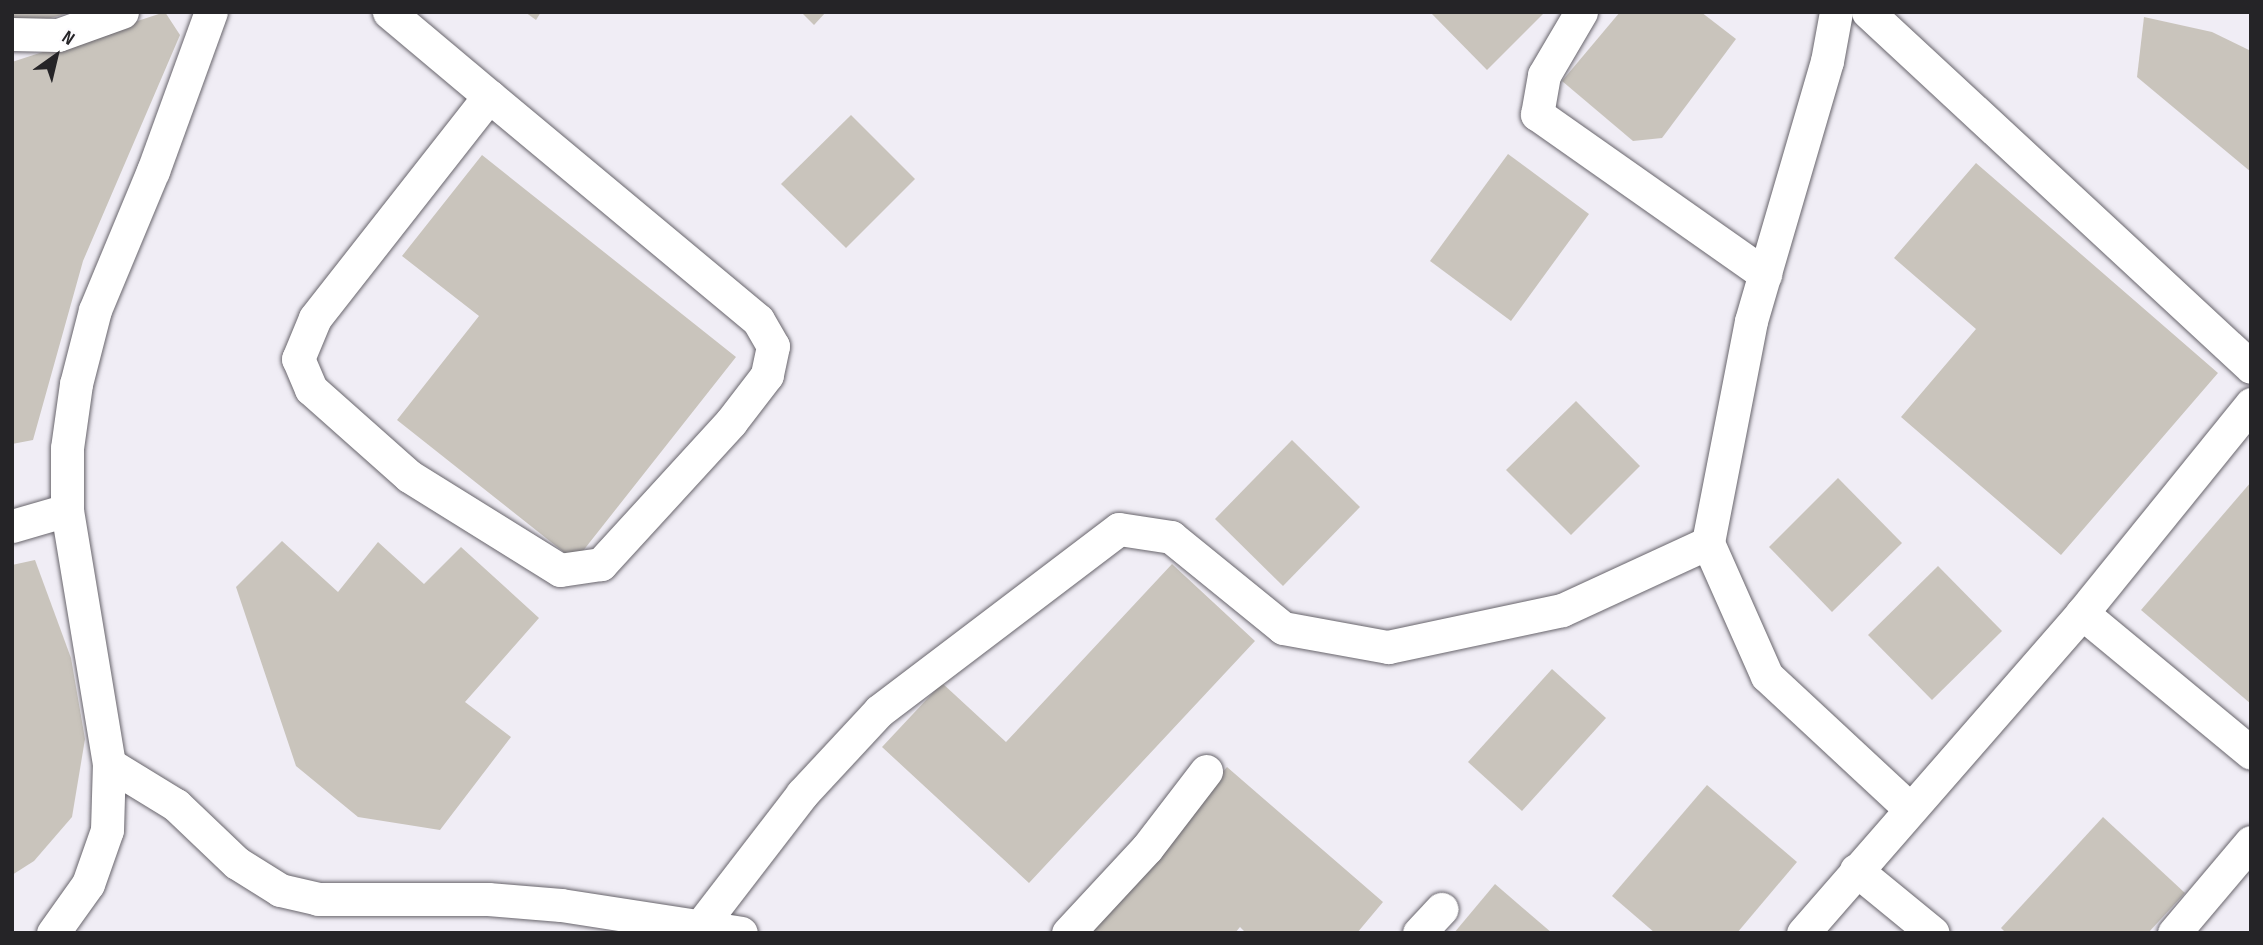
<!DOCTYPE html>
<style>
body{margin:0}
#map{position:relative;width:2263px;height:945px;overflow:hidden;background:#f0edf5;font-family:"Sofia Sans Condensed",sans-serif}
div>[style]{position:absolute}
.building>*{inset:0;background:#c9c4bc}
.roads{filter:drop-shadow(0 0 2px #68656c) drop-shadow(0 0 2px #68656c)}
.street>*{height:33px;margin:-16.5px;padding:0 16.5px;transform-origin:16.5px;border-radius:16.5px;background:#fff}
span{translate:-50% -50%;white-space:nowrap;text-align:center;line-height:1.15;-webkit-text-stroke:6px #fcfbfe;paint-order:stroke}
.frame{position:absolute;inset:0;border:14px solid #252427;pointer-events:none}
.north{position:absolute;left:21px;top:21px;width:70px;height:70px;-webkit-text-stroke:5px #fcfbfe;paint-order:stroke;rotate:34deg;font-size:19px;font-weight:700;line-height:28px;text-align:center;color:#252427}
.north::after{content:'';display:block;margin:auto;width:24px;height:32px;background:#252427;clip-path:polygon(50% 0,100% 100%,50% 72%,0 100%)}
</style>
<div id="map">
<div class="building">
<div style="clip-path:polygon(12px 12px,72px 12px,26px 25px,12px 20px)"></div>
<div style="clip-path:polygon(165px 12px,180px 35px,83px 261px,33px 440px,12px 444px,12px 62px)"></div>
<div style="clip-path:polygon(525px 12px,541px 12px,536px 20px)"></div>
<div style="clip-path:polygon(801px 12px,826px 12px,814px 25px)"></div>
<div style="clip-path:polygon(1430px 12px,1545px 12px,1487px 70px)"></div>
<div style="clip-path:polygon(1620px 12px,1701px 12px,1736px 39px,1662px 138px,1633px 141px,1562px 81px)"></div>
<div style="clip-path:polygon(2144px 17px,2212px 32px,2251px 51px,2251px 172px,2137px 77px)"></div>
<div style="clip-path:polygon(851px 115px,915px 179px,846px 248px,781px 184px)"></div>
<div style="clip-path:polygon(1508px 154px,1589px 214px,1511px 321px,1430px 261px)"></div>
<div style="clip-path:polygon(482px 155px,736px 357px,575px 561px,397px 420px,479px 316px,402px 256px)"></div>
<div style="clip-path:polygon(1976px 163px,2218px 373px,2061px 555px,1901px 417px,1976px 329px,1894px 258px)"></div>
<div style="clip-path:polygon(1576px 401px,1640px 466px,1571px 535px,1506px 470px)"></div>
<div style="clip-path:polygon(1292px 440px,1360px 507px,1283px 586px,1215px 519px)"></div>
<div style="clip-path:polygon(1838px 478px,1902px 543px,1832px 612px,1769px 547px)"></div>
<div style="clip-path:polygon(2251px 482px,2251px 704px,2141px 610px)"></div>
<div style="clip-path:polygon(282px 541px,338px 592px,378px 542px,424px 584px,461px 547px,539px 618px,465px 702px,511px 737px,440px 830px,358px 817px,296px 766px,236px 587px)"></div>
<div style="clip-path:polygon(35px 560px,71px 658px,85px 739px,72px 817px,34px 861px,12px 875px,12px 565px)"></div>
<div style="clip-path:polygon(1172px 564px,1255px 641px,1029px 883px,882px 747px,942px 683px,1006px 742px)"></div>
<div style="clip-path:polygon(1938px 566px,2002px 631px,1932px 700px,1868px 635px)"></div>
<div style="clip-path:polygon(1552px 669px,1606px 718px,1522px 811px,1468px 762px)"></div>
<div style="clip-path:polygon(1227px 767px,1383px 902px,1357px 933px,1246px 933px,1240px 927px,1235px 933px,1097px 933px,1089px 926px)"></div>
<div style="clip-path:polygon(1707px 785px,1797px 862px,1737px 933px,1655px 933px,1612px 896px)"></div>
<div style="clip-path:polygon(2103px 817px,2185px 893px,2148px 933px,2006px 933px,2001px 928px)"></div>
<div style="clip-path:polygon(1495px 884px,1552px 933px,1454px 933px)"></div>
</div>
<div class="roads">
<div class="street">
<div style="left:389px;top:12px;width:131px;rotate:40deg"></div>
<div style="left:489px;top:96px;width:350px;rotate:39.8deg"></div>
<div style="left:758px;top:320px;width:30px;rotate:60deg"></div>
<div style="left:773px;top:346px;width:30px;rotate:102deg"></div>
<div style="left:767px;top:375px;width:59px;rotate:127.5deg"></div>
<div style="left:731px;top:422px;width:193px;rotate:132.5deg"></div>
<div style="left:601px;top:564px;width:41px;rotate:171.7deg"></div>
<div style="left:560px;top:570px;width:178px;rotate:-148.1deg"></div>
<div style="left:409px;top:476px;width:131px;rotate:-138.4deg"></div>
<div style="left:311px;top:389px;width:33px;rotate:-113deg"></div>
<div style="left:298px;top:359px;width:44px;rotate:-67.5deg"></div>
<div style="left:315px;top:318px;width:282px;rotate:-51.9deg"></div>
<div style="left:1581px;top:12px;width:73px;rotate:120.4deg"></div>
<div style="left:1544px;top:75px;width:40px;rotate:100deg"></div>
<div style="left:1537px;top:114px;width:279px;rotate:35.1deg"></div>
<div style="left:1836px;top:12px;width:50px;rotate:100.4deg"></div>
<div style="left:1827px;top:61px;width:271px;rotate:106.3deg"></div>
<div style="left:1751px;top:321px;width:226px;rotate:101deg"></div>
<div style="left:1708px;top:543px;width:145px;rotate:66.1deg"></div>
<div style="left:1767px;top:676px;width:195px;rotate:42.9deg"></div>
<div style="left:1868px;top:12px;width:522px;rotate:42.83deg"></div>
<div style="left:12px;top:34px;width:46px;rotate:1.2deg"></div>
<div style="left:58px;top:35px;width:68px;rotate:-19.8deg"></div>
<div style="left:12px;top:526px;width:57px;rotate:-16.2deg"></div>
<div style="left:2082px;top:613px;width:219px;rotate:39.6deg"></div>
<div style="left:109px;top:764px;width:79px;rotate:31.5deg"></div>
<div style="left:176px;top:805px;width:84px;rotate:43.6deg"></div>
<div style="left:237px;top:863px;width:51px;rotate:32.1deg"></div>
<div style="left:280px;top:890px;width:39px;rotate:13deg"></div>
<div style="left:318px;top:899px;width:170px"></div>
<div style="left:488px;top:899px;width:73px;rotate:4.7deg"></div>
<div style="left:561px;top:905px;width:182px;rotate:8.8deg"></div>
<div style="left:1856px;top:870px;width:99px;rotate:39.3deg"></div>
<div style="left:702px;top:924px;width:164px;rotate:-52.4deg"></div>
<div style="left:802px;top:794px;width:113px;rotate:-47.1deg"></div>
<div style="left:879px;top:711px;width:301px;rotate:-37.2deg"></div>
<div style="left:1119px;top:529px;width:53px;rotate:8.7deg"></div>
<div style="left:1171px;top:537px;width:144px;rotate:39.1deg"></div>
<div style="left:1283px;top:628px;width:107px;rotate:10.3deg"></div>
<div style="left:1388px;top:647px;width:178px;rotate:-12deg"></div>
<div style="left:1562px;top:610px;width:161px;rotate:-24.7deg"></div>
<div style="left:53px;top:933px;width:60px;rotate:-54.5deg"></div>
<div style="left:88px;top:884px;width:57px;rotate:-70.6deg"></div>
<div style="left:107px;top:830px;width:66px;rotate:-88.3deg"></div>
<div style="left:109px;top:764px;width:257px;rotate:-99.4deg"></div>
<div style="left:67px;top:510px;width:62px;rotate:-90deg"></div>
<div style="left:67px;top:448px;width:65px;rotate:-82deg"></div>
<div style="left:76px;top:384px;width:76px;rotate:-75.6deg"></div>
<div style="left:95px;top:310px;width:151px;rotate:-67.4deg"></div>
<div style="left:153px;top:171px;width:169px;rotate:-70deg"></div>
<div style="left:1068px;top:933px;width:116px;rotate:-47.1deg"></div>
<div style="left:1147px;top:848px;width:97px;rotate:-52.5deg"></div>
<div style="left:1419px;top:933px;width:33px;rotate:-47deg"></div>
<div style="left:1803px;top:933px;width:425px;rotate:-48.9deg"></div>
<div style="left:2082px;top:613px;width:269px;rotate:-51deg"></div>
<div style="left:2174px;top:933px;width:119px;rotate:-49.8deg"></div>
</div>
</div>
<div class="frame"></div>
<div class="north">N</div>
</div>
